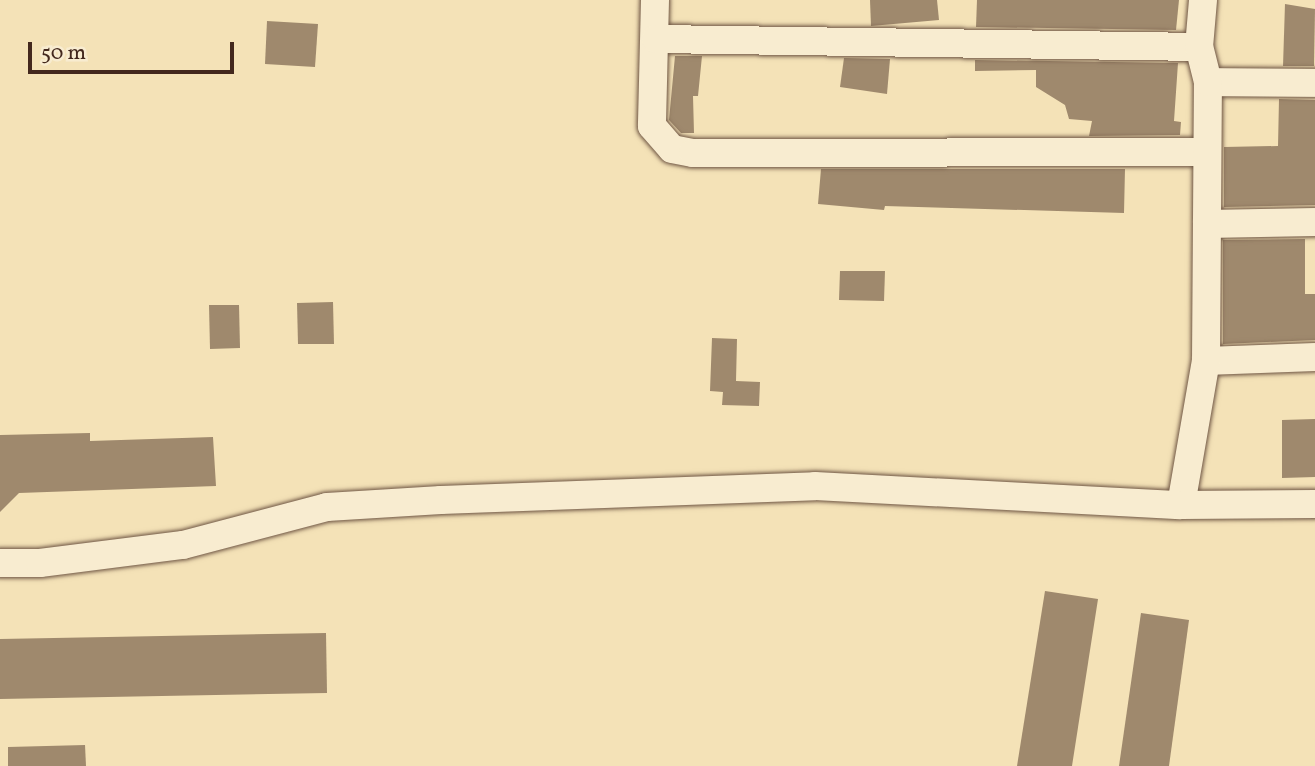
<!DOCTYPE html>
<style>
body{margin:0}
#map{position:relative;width:1315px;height:766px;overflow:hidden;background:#f4e2b7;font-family:Vollkorn,serif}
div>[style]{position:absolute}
.building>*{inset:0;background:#9f896d}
.roads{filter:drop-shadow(0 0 2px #6f5644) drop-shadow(0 0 2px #6f5644)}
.minor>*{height:28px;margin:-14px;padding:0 14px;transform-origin:14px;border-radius:14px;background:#f8ecd0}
span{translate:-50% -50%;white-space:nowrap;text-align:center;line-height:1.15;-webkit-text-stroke:7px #f8ecd0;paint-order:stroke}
.scale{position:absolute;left:28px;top:42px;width:206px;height:32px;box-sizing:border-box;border:4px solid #43281d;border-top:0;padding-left:9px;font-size:21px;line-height:24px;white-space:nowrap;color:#43281d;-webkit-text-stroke:5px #f8ecd0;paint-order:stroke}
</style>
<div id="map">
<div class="building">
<div style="clip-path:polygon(870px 0,937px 0,939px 20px,871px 26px)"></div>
<div style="clip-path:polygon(977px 0,1179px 0,1176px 30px,976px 27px)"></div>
<div style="clip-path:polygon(1285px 4px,1315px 9px,1314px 66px,1283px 66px)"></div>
<div style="clip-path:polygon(267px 21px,318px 24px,315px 67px,265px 64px)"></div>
<div style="clip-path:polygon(675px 56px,702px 56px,698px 96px,693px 96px,694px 133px,681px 133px,669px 120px)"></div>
<div style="clip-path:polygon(844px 58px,890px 59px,887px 94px,840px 87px)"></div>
<div style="clip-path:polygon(975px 60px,1178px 63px,1174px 121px,1181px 122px,1180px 135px,1089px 136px,1092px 121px,1069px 119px,1065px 105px,1036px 87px,1036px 70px,975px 71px)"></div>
<div style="clip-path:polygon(1279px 99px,1315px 100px,1315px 205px,1224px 207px,1224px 147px,1278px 146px)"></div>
<div style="clip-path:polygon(821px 169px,1125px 169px,1124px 213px,885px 206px,884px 210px,818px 204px)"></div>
<div style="clip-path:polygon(1305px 239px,1305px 294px,1315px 294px,1315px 340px,1223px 344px,1223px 240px)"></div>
<div style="clip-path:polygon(840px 271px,885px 271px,884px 301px,839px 300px)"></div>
<div style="clip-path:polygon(333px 302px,334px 344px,298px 344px,297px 303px)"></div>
<div style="clip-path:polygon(209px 305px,239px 305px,240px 348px,210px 349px)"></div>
<div style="clip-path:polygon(712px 338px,737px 339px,736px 381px,760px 382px,759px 406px,722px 405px,723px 392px,710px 391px)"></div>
<div style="clip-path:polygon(1315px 419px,1315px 477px,1282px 478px,1282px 420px)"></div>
<div style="clip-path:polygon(90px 433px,90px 441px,213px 437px,216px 486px,19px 493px,0 512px,0 435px)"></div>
<div style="clip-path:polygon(1045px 591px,1098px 599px,1072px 766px,1017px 766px)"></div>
<div style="clip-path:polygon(1141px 613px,1189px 620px,1169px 766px,1119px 766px)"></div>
<div style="clip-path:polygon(326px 633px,327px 693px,0 699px,0 639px)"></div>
<div style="clip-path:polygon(85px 745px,86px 766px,8px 766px,8px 747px)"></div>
</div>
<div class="roads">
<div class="minor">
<div style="left:655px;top:0;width:126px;rotate:91.4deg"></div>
<div style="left:652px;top:126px;width:30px;rotate:49deg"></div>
<div style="left:672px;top:149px;width:21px;rotate:11deg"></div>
<div style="left:693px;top:153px;width:513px;rotate:-0.11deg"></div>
<div style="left:656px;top:39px;width:543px;rotate:0.84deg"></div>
<div style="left:1208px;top:82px;width:107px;rotate:0.5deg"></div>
<div style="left:1207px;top:224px;width:108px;rotate:-1.1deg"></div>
<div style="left:1206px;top:361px;width:109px;rotate:-2.1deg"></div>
<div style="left:1181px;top:505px;width:146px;rotate:-80.2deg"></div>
<div style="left:1206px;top:361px;width:279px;rotate:-89.6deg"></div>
<div style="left:1208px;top:82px;width:36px;rotate:-104deg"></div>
<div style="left:1199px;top:47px;width:47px;rotate:-85.1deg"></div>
<div style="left:0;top:563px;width:40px"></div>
<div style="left:40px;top:563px;width:144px;rotate:-7.2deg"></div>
<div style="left:183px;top:545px;width:149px;rotate:-14.8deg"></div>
<div style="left:327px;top:507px;width:114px;rotate:-3.5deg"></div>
<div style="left:441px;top:500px;width:374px;rotate:-2.1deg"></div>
<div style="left:815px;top:486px;width:366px;rotate:3deg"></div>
<div style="left:1181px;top:505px;width:134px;rotate:-0.4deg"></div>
</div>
</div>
<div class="scale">50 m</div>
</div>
